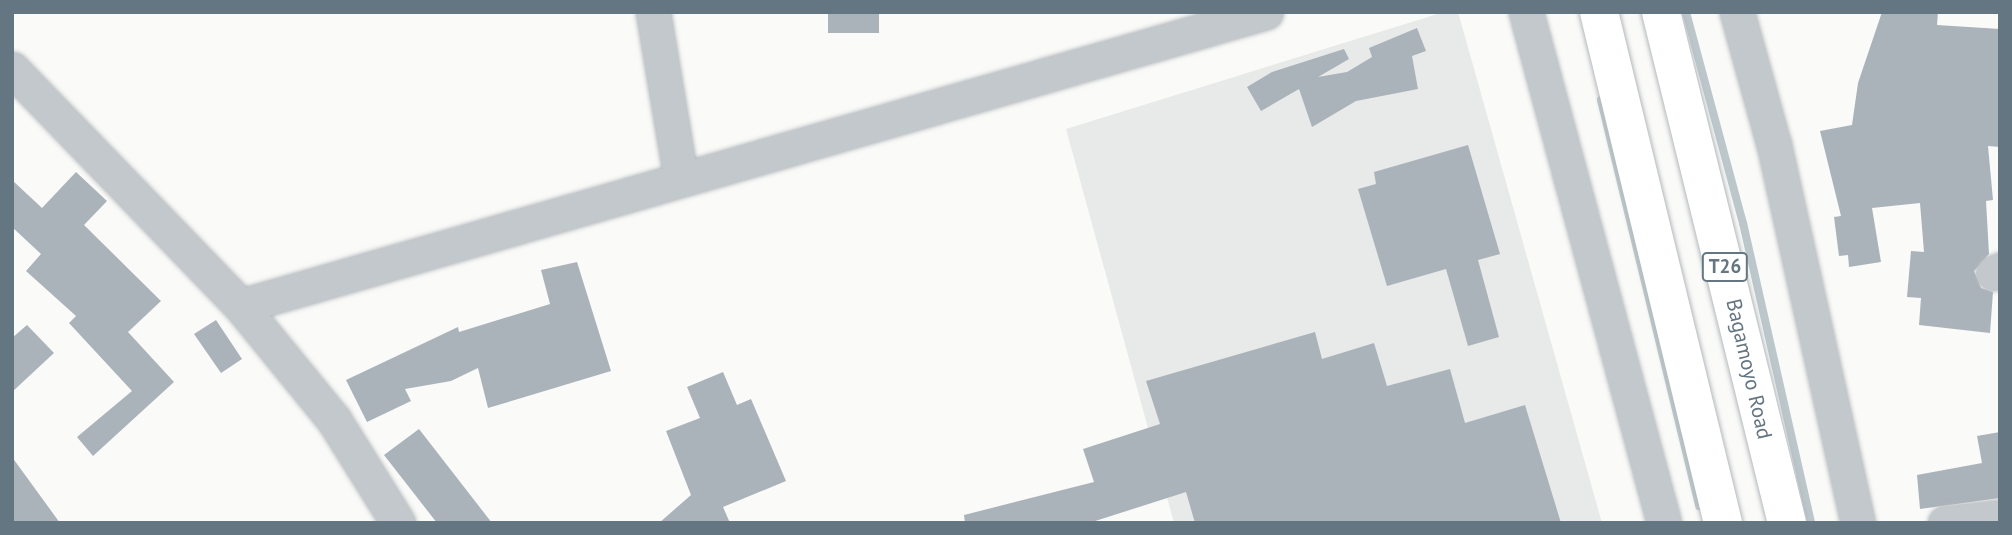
<!DOCTYPE html>
<style>
body{margin:0}
#map{position:relative;width:2012px;height:535px;overflow:hidden;background:#fafaf8;font-family:"PT Sans",sans-serif}
div>[style]{position:absolute}
.built>*{inset:0;background:#e8e9e9}
.stream>*{height:8px;margin:-4px;padding:0 4px;transform-origin:4px;border-radius:4px;background:#bbc7cb}
.building>*{inset:0;background:#aab3b9}
.roads{filter:drop-shadow(0 0 2px #b4b9bd) drop-shadow(0 0 2px #b4b9bd)}
.minor>*{height:33px;margin:-16.5px;padding:0 16.5px;transform-origin:16.5px;border-radius:16.5px;background:#c3c8cc}
.highway>*{height:38px;margin:-19px;padding:0 19px;transform-origin:19px;border-radius:19px;background:#fff}
span{translate:-50% -50%;white-space:nowrap;text-align:center;line-height:1.15;-webkit-text-stroke:7px #fff;paint-order:stroke}
.shield-label span{padding:2px 5px;background:#fff;border:2px solid;border-radius:5px;-webkit-text-stroke-width:0}
.shield-label{font-size:19px;color:#657683;font-weight:700}
.street-label{font-size:21px;color:#657683}
.frame{position:absolute;inset:0;border:14px solid #657683;pointer-events:none}
</style>
<div id="map">
<div class="built">
<div style="clip-path:polygon(1444px 12px,1458px 12px,1602px 523px,1174px 523px,1066px 129px)"></div>
</div>
<div class="stream">
<div style="left:1686px;top:12px;width:219px;rotate:74.9deg"></div>
<div style="left:1743px;top:223px;width:308px;rotate:77.2deg"></div>
<div style="left:1601px;top:100px;width:418px;rotate:76.4deg"></div>
</div>
<div class="building">
<div style="clip-path:polygon(828px 12px,879px 12px,879px 33px,828px 33px)"></div>
<div style="clip-path:polygon(1882px 12px,1938px 12px,1937px 25px,2000px 29px,2000px 147px,1988px 146px,1993px 200px,1986px 201px,1989px 254px,1974px 271px,1981px 288px,1993px 292px,1990px 333px,1919px 325px,1921px 298px,1907px 297px,1911px 251px,1924px 252px,1920px 203px,1872px 208px,1881px 262px,1849px 267px,1848px 255px,1839px 256px,1834px 217px,1841px 216px,1820px 131px,1852px 125px,1858px 83px)"></div>
<div style="clip-path:polygon(1417px 28px,1426px 51px,1412px 56px,1418px 89px,1356px 101px,1312px 127px,1299px 89px,1261px 111px,1247px 87px,1272px 72px,1344px 49px,1349px 59px,1318px 77px,1347px 72px,1372px 57px,1369px 48px)"></div>
<div style="clip-path:polygon(1468px 145px,1500px 254px,1478px 260px,1499px 337px,1468px 346px,1446px 269px,1387px 286px,1358px 189px,1376px 184px,1374px 172px)"></div>
<div style="clip-path:polygon(76px 172px,107px 201px,84px 225px,161px 301px,128px 332px,174px 382px,93px 456px,77px 437px,132px 391px,69px 323px,76px 316px,26px 271px,41px 254px,12px 227px,12px 180px,42px 208px)"></div>
<div style="clip-path:polygon(577px 262px,611px 371px,488px 408px,478px 368px,451px 381px,405px 389px,411px 401px,367px 422px,346px 380px,458px 327px,459px 332px,550px 304px,541px 270px)"></div>
<div style="clip-path:polygon(216px 320px,242px 359px,221px 373px,194px 334px)"></div>
<div style="clip-path:polygon(27px 325px,54px 353px,12px 392px,12px 338px)"></div>
<div style="clip-path:polygon(1315px 332px,1322px 359px,1374px 343px,1387px 386px,1450px 369px,1465px 423px,1525px 405px,1561px 523px,1195px 523px,1186px 492px,1089px 523px,965px 523px,964px 515px,1094px 482px,1083px 449px,1160px 424px,1146px 381px)"></div>
<div style="clip-path:polygon(723px 372px,737px 405px,751px 399px,786px 481px,723px 507px,730px 523px,659px 523px,691px 495px,666px 431px,700px 418px,687px 387px)"></div>
<div style="clip-path:polygon(419px 429px,492px 523px,437px 523px,384px 455px)"></div>
<div style="clip-path:polygon(2000px 432px,2000px 498px,1920px 509px,1917px 475px,1982px 463px,1977px 436px)"></div>
<div style="clip-path:polygon(12px 457px,60px 523px,12px 523px)"></div>
</div>
<div class="roads">
<div class="minor">
<div style="left:653px;top:12px;width:169px;rotate:80.5deg"></div>
<div style="left:1526px;top:12px;width:529px;rotate:74.89deg"></div>
<div style="left:1737px;top:12px;width:138px;rotate:74.5deg"></div>
<div style="left:1774px;top:145px;width:387px;rotate:77.5deg"></div>
<div style="left:12px;top:69px;width:330px;rotate:46deg"></div>
<div style="left:241px;top:306px;width:147px;rotate:50.8deg"></div>
<div style="left:334px;top:420px;width:121px;rotate:58.1deg"></div>
<div style="left:1993px;top:273px;width:8px;rotate:-23deg"></div>
<div style="left:241px;top:306px;width:1066px;rotate:-16deg"></div>
<div style="left:1945px;top:523px;width:55px;rotate:-6.2deg"></div>
</div>
<div class="highway">
<div style="left:1599px;top:12px;width:526px;rotate:76.36deg"></div>
<div style="left:1661px;top:12px;width:526px;rotate:76.15deg"></div>
</div>
</div>
<div class="shield-label">
<span style="left:1725px;top:267px">T26</span>
</div>
<div class="street-label">
<span style="left:1749px;top:369px;rotate:77deg">Bagamoyo Road</span>
</div>
<div class="frame"></div>
</div>
